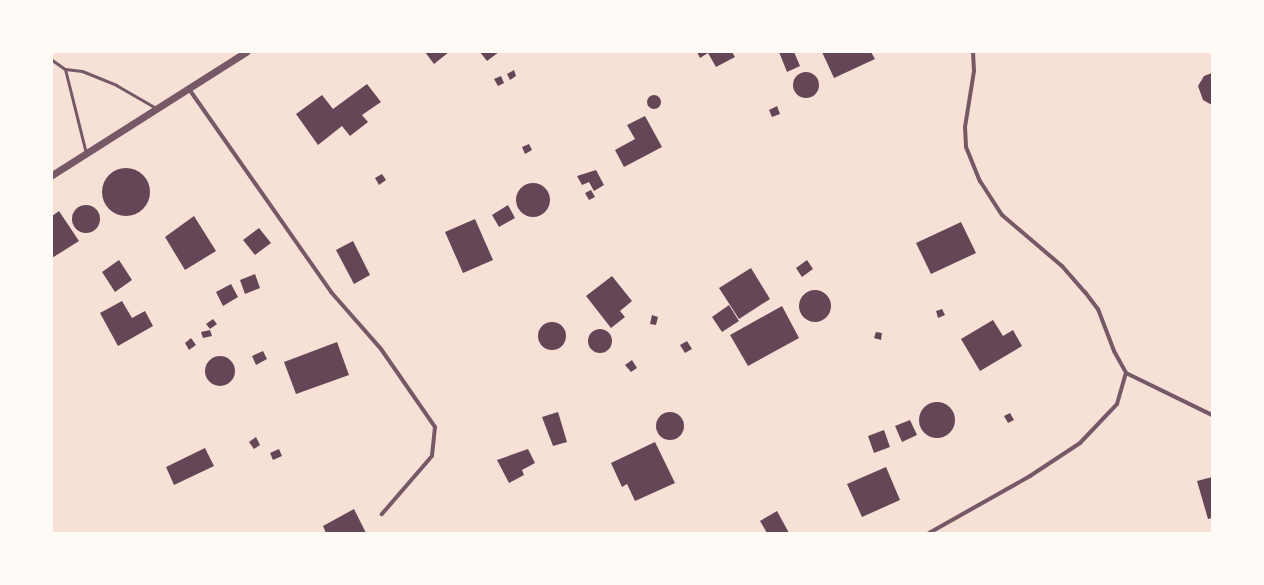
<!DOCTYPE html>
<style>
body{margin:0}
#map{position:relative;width:1264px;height:585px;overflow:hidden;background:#f7e1d7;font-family:"PT Sans",sans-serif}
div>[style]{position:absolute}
.building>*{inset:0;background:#644757}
.round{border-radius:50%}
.service>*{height:3px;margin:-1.5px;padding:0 1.5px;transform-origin:1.5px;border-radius:1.5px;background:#755966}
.minor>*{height:4px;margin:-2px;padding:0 2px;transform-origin:2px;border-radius:2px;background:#755966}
.tertiary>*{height:7px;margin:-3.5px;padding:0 3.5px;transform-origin:3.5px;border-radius:3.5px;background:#755966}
span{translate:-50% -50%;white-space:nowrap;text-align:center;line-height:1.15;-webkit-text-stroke:3px #fffaf5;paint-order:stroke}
.frame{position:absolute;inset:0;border:53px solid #fffaf5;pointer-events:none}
</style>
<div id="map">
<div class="building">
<div style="clip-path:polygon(425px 52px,449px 52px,434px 64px)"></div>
<div style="clip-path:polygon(480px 52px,499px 52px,487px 61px)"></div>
<div style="clip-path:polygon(697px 52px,732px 52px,735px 57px,716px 67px,708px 53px,700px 58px)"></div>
<div style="clip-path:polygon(779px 52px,794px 52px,800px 66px,787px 72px)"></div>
<div style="clip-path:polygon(822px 52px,871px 52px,875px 59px,834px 78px)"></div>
<div style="clip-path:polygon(514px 70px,516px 76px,510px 80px,507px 74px)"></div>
<div class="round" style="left:793px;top:72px;width:26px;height:26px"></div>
<div style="clip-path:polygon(1212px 73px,1212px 105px,1203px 100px,1198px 86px,1204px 76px)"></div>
<div style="clip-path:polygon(501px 76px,504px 83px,498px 86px,494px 79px)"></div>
<div style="clip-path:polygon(367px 84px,381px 102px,362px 115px,368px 122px,350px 136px,342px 126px,318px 145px,296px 114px,322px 95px,333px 109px)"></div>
<div class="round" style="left:647px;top:95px;width:14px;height:14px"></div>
<div style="clip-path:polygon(777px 106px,780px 114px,772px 117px,769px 110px)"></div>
<div style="clip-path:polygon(645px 116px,662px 147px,624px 167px,615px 150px,635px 139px,627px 125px)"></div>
<div style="clip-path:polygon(529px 144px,532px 150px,525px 154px,522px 147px)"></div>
<div class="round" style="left:102px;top:168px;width:48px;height:48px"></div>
<div style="clip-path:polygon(596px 170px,604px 185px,594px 191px,589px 182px,582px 185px,577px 176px)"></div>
<div style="clip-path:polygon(382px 174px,386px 180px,379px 185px,375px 178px)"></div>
<div class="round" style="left:516px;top:183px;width:34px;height:34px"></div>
<div style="clip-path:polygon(591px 190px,595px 197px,589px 200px,585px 193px)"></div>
<div style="clip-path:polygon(508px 205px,515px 218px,499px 227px,492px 215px)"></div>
<div class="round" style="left:72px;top:205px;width:28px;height:28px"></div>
<div style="clip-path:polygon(59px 211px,79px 241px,52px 258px,52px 216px)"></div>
<div style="clip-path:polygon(194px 216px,216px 251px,185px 270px,165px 237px)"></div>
<div style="clip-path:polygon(475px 219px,493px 260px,463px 273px,445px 232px)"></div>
<div style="clip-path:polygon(961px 222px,976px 253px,931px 274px,916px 243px)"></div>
<div style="clip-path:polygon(259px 228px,271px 243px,255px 255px,243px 240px)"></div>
<div style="clip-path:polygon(353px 241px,370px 275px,354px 284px,336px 250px)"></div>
<div style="clip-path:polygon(119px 260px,132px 280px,115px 292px,102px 272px)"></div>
<div style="clip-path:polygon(807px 260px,813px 269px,802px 277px,796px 268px)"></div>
<div style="clip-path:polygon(751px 268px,770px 299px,739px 319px,719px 288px)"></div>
<div style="clip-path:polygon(255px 274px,260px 288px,245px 294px,240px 280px)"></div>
<div style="clip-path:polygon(612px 276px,632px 301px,620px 311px,625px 317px,611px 328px,586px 296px)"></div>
<div style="clip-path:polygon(231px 284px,238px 297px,223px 306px,216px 292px)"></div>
<div class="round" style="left:799px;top:290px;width:32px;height:32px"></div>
<div style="clip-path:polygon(122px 301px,132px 318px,145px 311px,153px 326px,118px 346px,100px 313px)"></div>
<div style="clip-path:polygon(729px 305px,739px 321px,722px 332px,712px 317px)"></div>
<div style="clip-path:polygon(782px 306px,799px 338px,748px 366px,730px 335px)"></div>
<div style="clip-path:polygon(942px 309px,945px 315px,938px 318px,936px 311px)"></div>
<div style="clip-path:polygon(652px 315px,658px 317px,656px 325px,650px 324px)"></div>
<div style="clip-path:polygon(213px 319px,217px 324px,210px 329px,206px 324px)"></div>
<div style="clip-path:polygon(993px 320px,1003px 336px,1013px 330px,1022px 346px,980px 371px,961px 339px)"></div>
<div class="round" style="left:538px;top:322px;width:28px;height:28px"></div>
<div class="round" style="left:588px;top:329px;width:24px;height:24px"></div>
<div style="clip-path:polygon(210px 330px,212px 336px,203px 338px,201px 332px)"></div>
<div style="clip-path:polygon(876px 332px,882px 333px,881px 340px,874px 338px)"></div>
<div style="clip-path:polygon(191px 338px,196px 345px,189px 350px,185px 343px)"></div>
<div style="clip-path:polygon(687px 341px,692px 349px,685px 353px,680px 345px)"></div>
<div style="clip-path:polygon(337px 342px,349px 375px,296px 394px,284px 362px)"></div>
<div style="clip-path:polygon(263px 351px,267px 359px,256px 365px,252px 356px)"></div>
<div class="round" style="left:205px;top:356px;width:30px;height:30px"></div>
<div style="clip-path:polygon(632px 360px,637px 368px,631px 372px,625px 365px)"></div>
<div class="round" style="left:919px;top:402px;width:36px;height:36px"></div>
<div class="round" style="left:656px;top:412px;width:28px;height:28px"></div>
<div style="clip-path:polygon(558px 412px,567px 442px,553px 446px,542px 417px)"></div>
<div style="clip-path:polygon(1010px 413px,1014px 420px,1008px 423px,1004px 416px)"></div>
<div style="clip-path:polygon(910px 420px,917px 435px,902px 442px,895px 426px)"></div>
<div style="clip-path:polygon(884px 430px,890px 447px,874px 453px,868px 436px)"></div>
<div style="clip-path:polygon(256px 437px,260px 445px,254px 449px,249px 442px)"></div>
<div style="clip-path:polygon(655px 442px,675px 483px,635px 501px,627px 484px,622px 487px,611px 463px)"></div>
<div style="clip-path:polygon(205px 448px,214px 466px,174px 485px,166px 467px)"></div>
<div style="clip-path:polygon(279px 449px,282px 456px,273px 460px,270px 453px)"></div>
<div style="clip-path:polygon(528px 449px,535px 463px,522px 470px,524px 475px,509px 483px,497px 460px)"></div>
<div style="clip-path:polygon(886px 467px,900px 500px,862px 517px,847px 484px)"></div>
<div style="clip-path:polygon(1212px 477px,1212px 518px,1208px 519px,1197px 481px)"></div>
<div style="clip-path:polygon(354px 509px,366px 533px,326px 533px,323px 526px)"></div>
<div style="clip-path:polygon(777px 511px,789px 533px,767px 533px,760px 521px)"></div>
</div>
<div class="service">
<div style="left:52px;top:60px;width:16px;rotate:35deg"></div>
<div style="left:65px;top:69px;width:87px;rotate:76deg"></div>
<div style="left:65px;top:69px;width:17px;rotate:7deg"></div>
<div style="left:82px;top:71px;width:37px;rotate:22deg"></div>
<div style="left:116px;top:85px;width:46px;rotate:29.9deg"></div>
</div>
<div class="minor">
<div style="left:973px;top:52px;width:19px;rotate:87deg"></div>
<div style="left:974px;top:71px;width:57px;rotate:99.1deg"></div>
<div style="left:965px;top:127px;width:20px;rotate:87deg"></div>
<div style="left:966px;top:147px;width:37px;rotate:68deg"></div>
<div style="left:980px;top:181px;width:40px;rotate:57.1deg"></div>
<div style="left:1002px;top:215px;width:79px;rotate:40.4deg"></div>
<div style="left:1062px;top:266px;width:35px;rotate:49deg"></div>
<div style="left:1085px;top:292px;width:21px;rotate:53deg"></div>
<div style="left:1098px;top:309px;width:45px;rotate:69.1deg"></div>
<div style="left:1114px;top:351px;width:25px;rotate:61deg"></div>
<div style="left:1126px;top:373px;width:96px;rotate:26deg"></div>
<div style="left:189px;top:89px;width:248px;rotate:55deg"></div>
<div style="left:331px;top:292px;width:76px;rotate:48.7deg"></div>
<div style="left:381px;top:349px;width:95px;rotate:55.3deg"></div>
<div style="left:435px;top:427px;width:29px;rotate:96deg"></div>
<div style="left:432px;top:456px;width:77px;rotate:130.8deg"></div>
<div style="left:929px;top:533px;width:116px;rotate:-29.4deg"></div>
<div style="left:1030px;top:476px;width:60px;rotate:-33.4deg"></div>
<div style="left:1080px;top:443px;width:54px;rotate:-46.5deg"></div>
<div style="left:1117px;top:404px;width:32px;rotate:-74deg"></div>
</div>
<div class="tertiary">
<div style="left:52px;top:175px;width:230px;rotate:-32.4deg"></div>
</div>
<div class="frame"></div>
</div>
